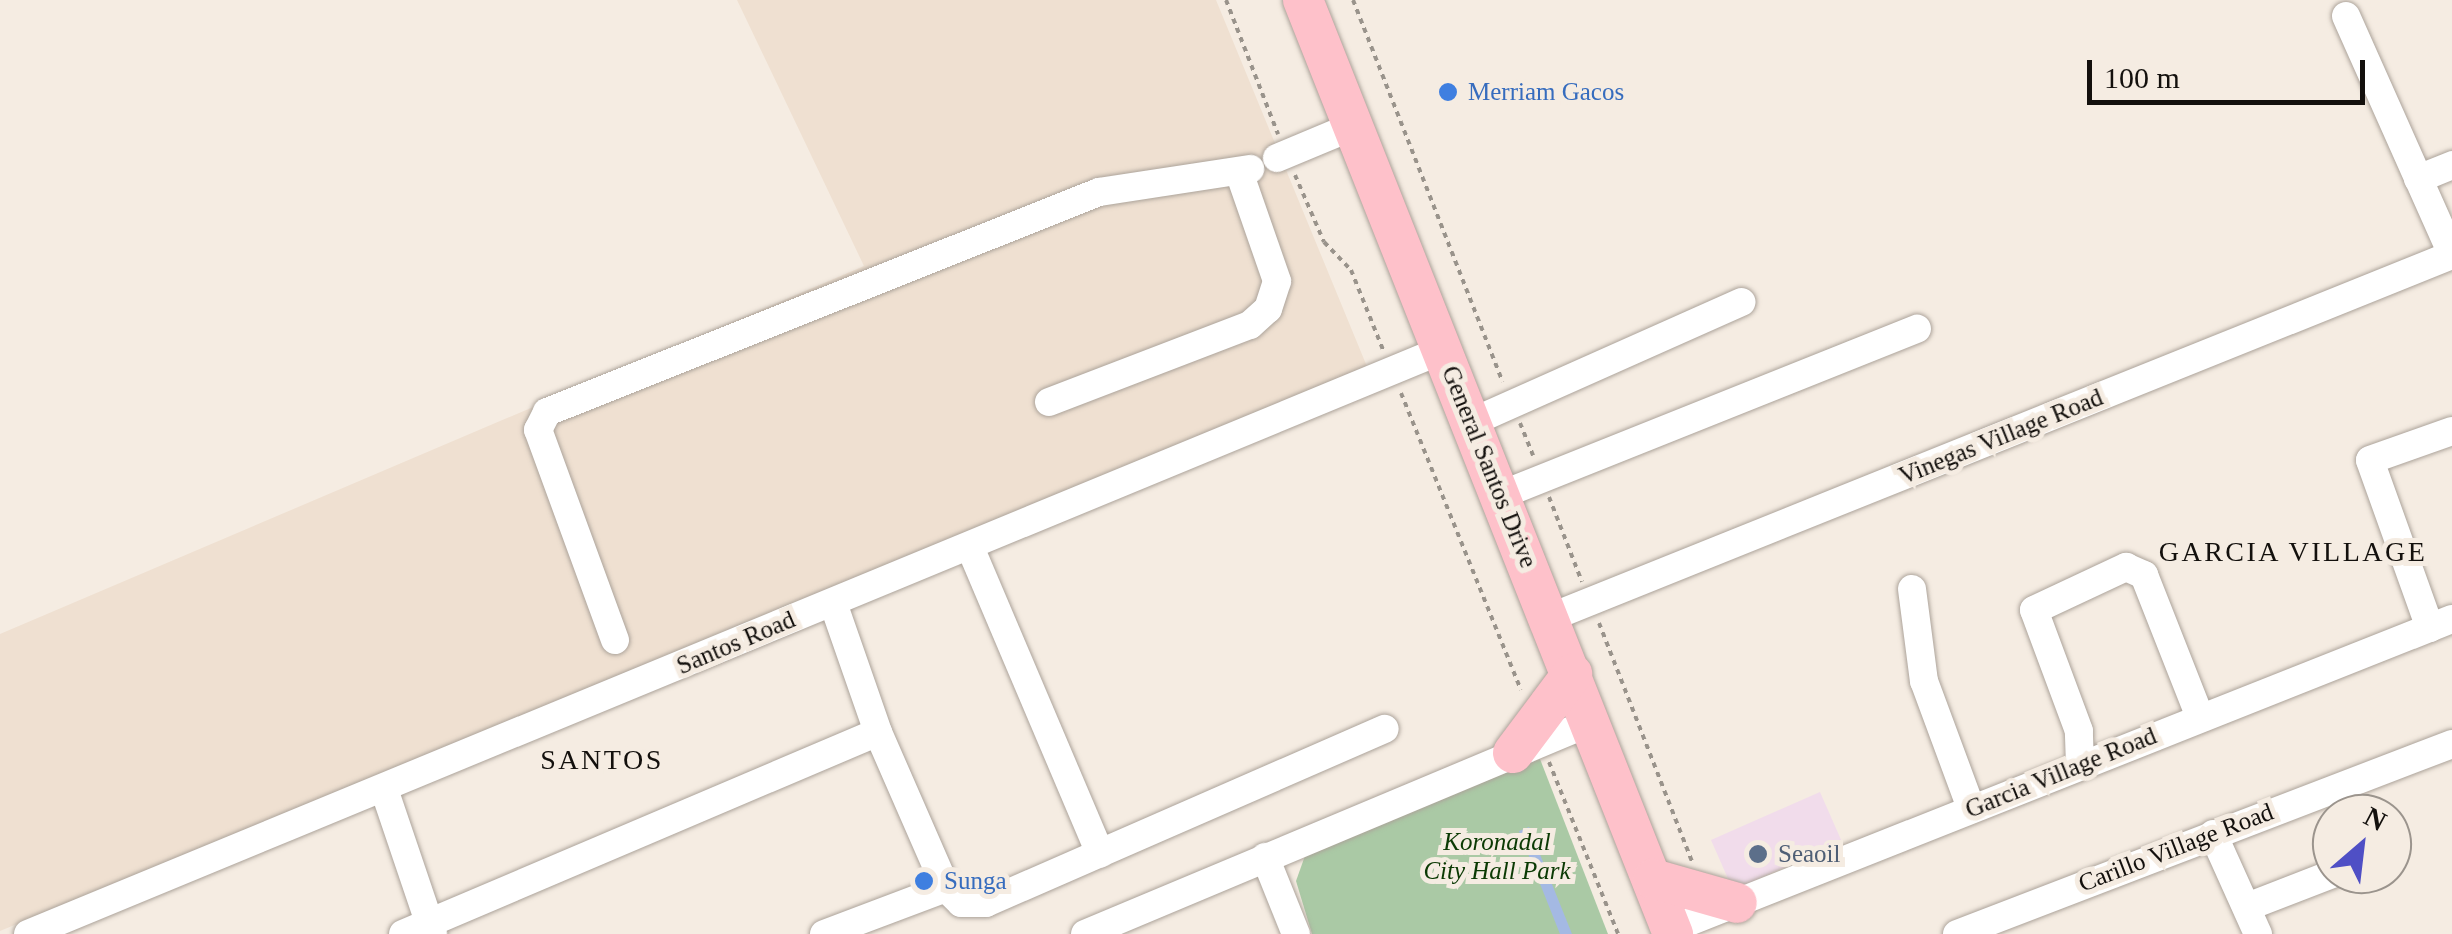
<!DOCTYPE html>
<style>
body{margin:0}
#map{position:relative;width:2452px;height:934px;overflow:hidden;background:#f5ece2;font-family:"Times New Roman",serif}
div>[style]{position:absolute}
.commercial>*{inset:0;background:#f1dceb}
.built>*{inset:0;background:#efe0d1}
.green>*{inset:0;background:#aac9a5}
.water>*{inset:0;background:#a4b9e3}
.path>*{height:4px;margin-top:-2px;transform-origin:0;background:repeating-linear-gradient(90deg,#99938b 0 5px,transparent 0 10px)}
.roads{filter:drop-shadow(0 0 2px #aca39a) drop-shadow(0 0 2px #aca39a)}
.minor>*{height:28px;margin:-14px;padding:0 14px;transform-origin:14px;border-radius:14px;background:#fff}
.highway>*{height:40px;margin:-20px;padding:0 20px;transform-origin:20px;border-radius:20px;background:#fec1ca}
.dots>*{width:28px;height:28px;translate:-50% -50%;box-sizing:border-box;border:5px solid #f5ece2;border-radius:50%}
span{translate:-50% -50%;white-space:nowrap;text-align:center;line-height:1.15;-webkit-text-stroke:10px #f5ece2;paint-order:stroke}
.shop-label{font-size:25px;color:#366cbe}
.left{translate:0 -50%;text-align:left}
.street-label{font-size:25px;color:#13100d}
.park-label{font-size:25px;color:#0b3a04;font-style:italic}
.service-label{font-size:25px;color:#4e5e75}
.neighbourhood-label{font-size:28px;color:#13100d;letter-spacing:2.5px}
.north{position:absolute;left:2312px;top:794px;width:100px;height:100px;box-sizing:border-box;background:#f5ece2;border:2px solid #9b948d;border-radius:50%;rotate:28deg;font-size:28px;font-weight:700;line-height:40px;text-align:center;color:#13100d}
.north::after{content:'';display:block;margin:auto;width:35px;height:45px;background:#4f4fc5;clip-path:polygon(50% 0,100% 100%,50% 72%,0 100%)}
.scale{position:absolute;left:2087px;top:60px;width:278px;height:45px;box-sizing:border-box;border:5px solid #13100d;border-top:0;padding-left:12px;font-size:30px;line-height:35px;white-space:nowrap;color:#13100d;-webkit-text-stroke:8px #f5ece2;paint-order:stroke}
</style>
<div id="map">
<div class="commercial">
<div style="clip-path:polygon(1820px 792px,1842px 842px,1733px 890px,1711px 840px)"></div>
</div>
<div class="built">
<div style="clip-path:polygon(737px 0,1216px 0,1368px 369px,0 931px,0 634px,864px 266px)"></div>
</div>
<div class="green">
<div style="clip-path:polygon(1540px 759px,1608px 934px,1312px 934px,1296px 881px,1306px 853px)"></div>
</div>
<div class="water">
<div style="clip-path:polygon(1529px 827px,1572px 934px,1560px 934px,1519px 831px)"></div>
</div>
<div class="path">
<div style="left:1226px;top:0;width:144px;rotate:68.8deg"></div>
<div style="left:1353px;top:0;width:410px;rotate:68.6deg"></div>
<div style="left:1295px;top:175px;width:73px;rotate:66.6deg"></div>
<div style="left:1324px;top:242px;width:39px;rotate:46deg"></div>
<div style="left:1351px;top:270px;width:88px;rotate:68.1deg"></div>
<div style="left:1401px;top:393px;width:320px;rotate:68deg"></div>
<div style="left:1520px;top:423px;width:35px;rotate:68deg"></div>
<div style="left:1549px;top:497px;width:91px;rotate:68.8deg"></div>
<div style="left:1599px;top:623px;width:256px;rotate:68.7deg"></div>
<div style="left:1549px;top:762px;width:185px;rotate:68.1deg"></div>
</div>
<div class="roads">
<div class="minor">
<div style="left:2346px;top:16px;width:261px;rotate:66deg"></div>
<div style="left:1277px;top:158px;width:80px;rotate:-22.7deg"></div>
<div style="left:2418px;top:179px;width:37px;rotate:-22deg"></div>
<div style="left:1049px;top:402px;width:215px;rotate:-21deg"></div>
<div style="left:1250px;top:325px;width:24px;rotate:-42deg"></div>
<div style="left:1268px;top:309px;width:29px;rotate:-72deg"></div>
<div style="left:1277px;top:281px;width:112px;rotate:-109.2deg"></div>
<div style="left:1472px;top:422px;width:295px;rotate:-24deg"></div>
<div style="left:1501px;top:495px;width:448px;rotate:-21.8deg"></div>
<div style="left:970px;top:547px;width:333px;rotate:67deg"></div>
<div style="left:1912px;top:589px;width:93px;rotate:82.6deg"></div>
<div style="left:1924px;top:681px;width:135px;rotate:69.7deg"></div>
<div style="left:1549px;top:618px;width:973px;rotate:-21.9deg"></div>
<div style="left:2430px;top:628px;width:178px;rotate:-109.7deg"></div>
<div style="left:2370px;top:460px;width:87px;rotate:-19.5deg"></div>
<div style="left:615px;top:640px;width:224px;rotate:-110.1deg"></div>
<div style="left:538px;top:430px;width:20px;rotate:-63deg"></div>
<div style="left:547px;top:412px;width:594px;rotate:-21.73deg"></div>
<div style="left:1099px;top:192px;width:153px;rotate:-8.7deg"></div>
<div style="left:2080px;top:765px;width:34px;rotate:-92deg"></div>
<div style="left:2079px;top:731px;width:129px;rotate:-110.4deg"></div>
<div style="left:2034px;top:610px;width:102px;rotate:-25.1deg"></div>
<div style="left:2126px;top:567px;width:20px;rotate:24deg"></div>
<div style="left:2144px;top:575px;width:153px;rotate:68.5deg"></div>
<div style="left:384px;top:789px;width:153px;rotate:71.3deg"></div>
<div style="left:2213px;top:834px;width:110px;rotate:65.8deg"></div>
<div style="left:1265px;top:857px;width:83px;rotate:68.1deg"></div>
<div style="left:946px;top:888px;width:21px;rotate:45deg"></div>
<div style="left:961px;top:903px;width:25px"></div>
<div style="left:986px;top:903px;width:435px;rotate:-23.6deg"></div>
<div style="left:2247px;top:907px;width:91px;rotate:-21.2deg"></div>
<div style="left:1671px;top:929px;width:840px;rotate:-21.65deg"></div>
<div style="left:28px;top:934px;width:1530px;rotate:-22.44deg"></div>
<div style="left:403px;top:934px;width:516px;rotate:-23.04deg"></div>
<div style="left:824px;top:934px;width:130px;rotate:-20.7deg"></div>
<div style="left:946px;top:888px;width:170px;rotate:-113.6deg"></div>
<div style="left:878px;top:732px;width:137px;rotate:-109.2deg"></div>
<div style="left:1085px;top:934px;width:549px;rotate:-22.73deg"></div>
<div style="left:1957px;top:934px;width:530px;rotate:-21deg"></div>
</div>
<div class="highway">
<div style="left:1303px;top:0;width:1005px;rotate:68.39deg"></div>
<div style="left:1513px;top:753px;width:99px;rotate:-53.2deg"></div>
<div style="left:1653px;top:879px;width:87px;rotate:15.9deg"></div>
</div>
</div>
<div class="dots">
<div style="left:1448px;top:92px;background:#3f7fe0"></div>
<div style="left:1758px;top:854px;background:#5c6f8a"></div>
<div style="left:924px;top:881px;background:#3f7fe0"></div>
</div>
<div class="shop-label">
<span class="left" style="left:1468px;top:92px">Merriam Gacos</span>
<span class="left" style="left:944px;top:881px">Sunga</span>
</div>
<div class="street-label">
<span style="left:2001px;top:437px;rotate:-22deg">Vinegas Village Road</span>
<span style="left:1489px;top:467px;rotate:68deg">General Santos Drive</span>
<span style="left:736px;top:643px;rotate:-23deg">Santos Road</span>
<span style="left:2061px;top:773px;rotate:-22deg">Garcia Village Road</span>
<span style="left:2176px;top:848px;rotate:-21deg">Carillo Village Road</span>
</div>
<div class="park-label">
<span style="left:1497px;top:857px">Koronadal<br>City Hall Park</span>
</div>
<div class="service-label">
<span class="left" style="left:1778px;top:854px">Seaoil</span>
</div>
<div class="neighbourhood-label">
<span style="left:2293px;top:552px">GARCIA VILLAGE</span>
<span style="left:602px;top:760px">SANTOS</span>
</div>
<div class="north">N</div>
<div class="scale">100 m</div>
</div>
